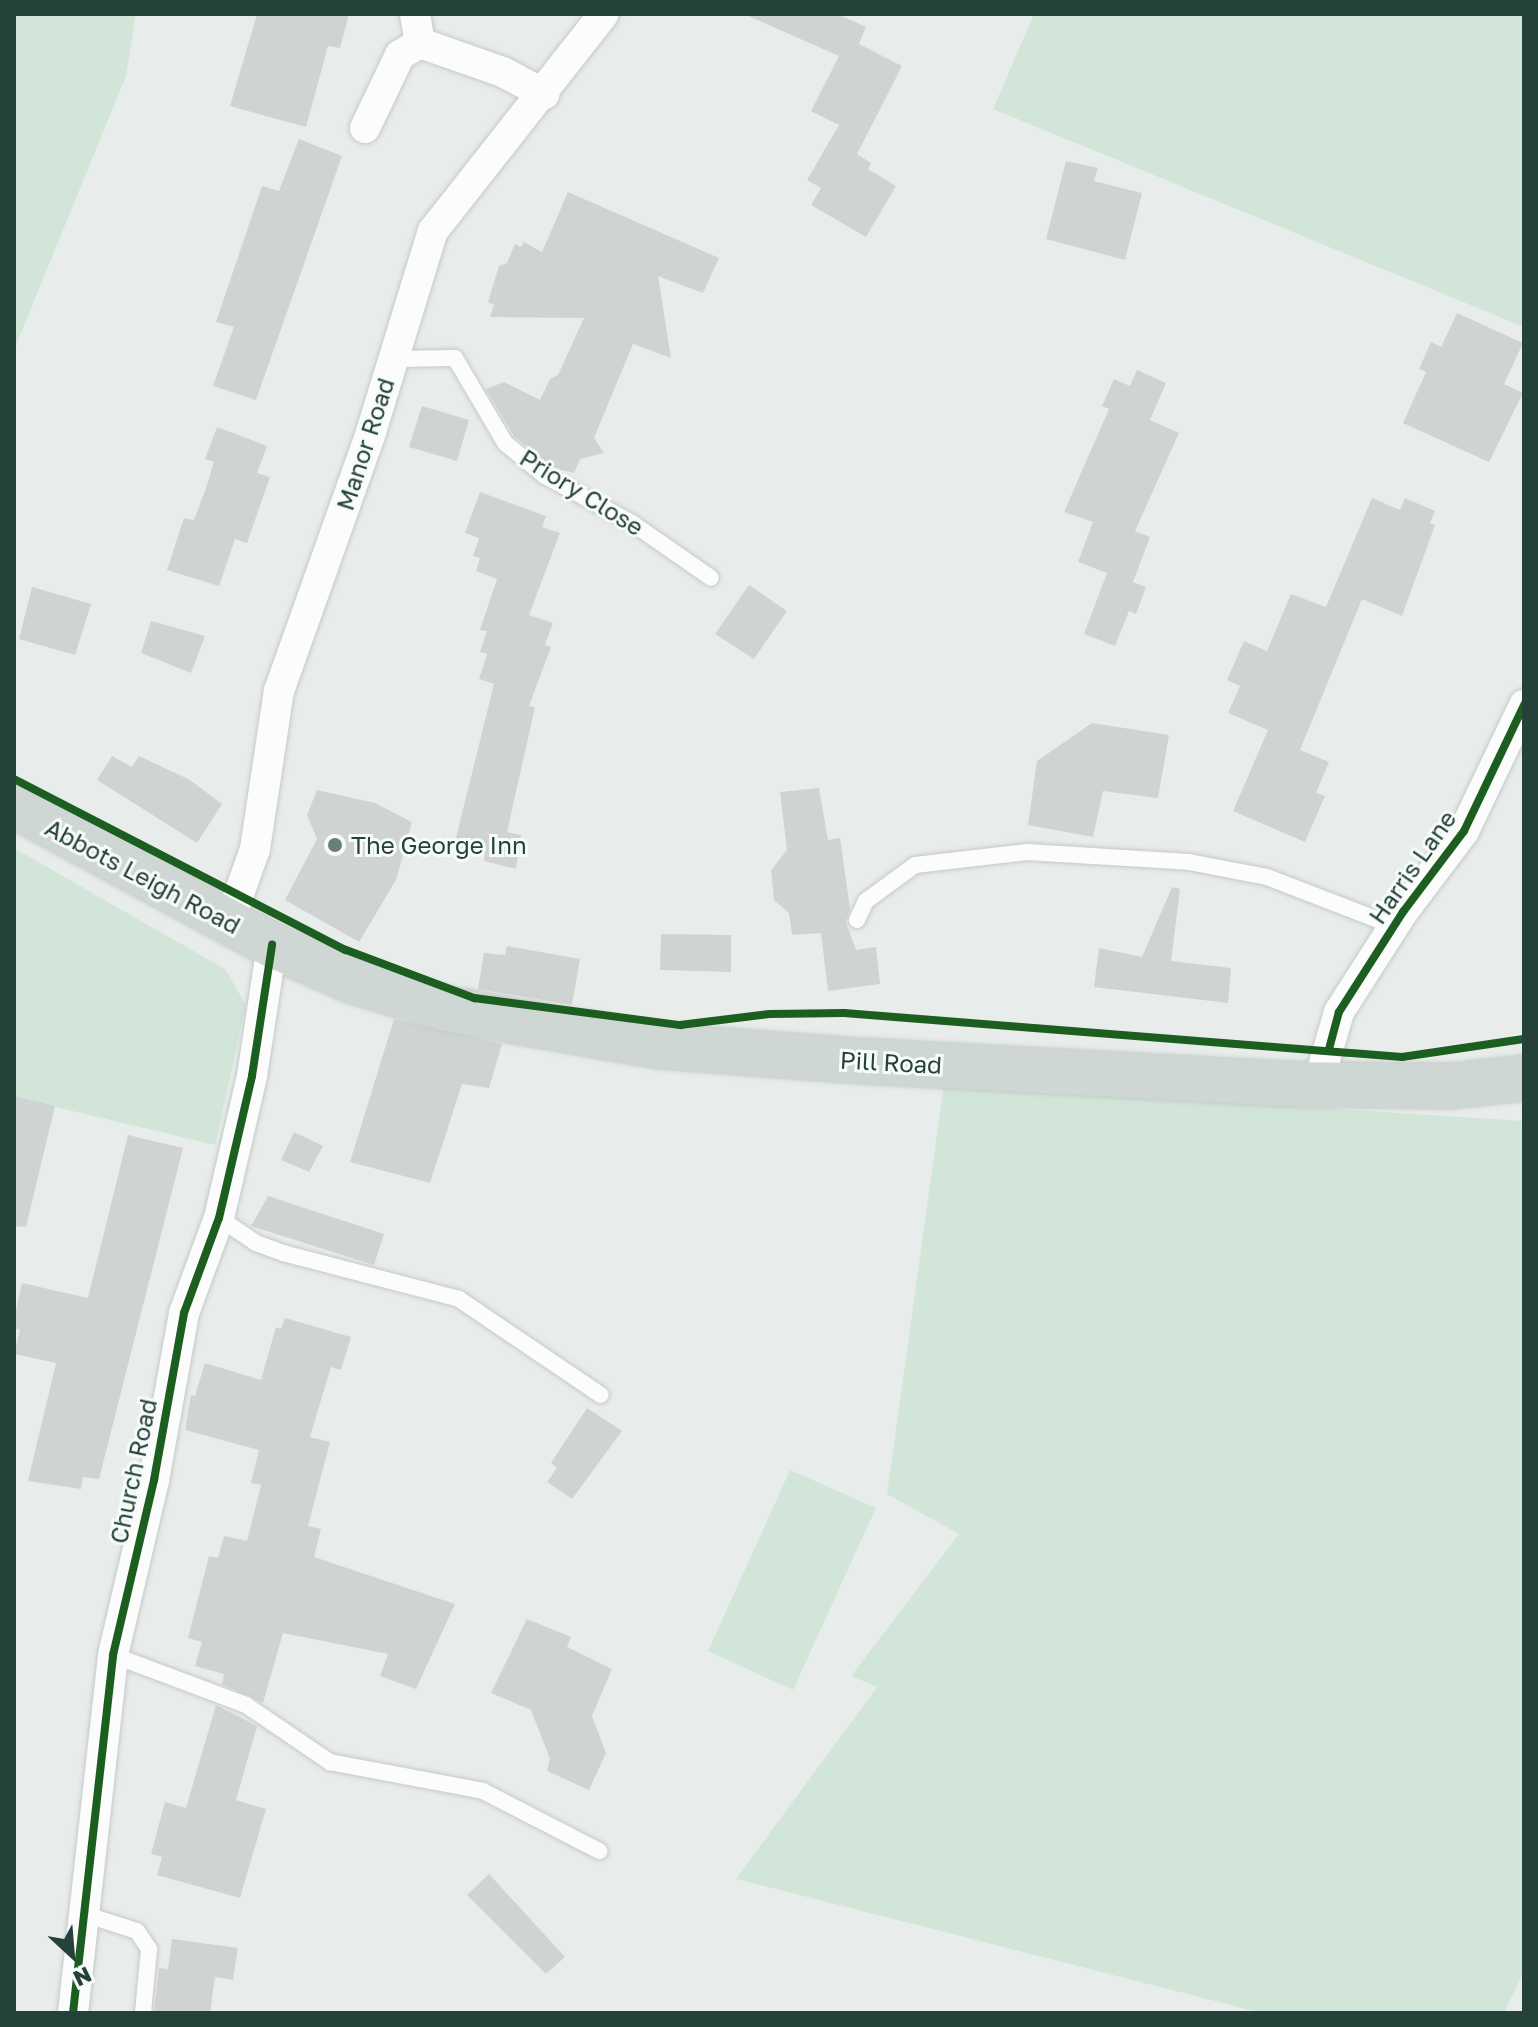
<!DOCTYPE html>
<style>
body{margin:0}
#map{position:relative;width:1538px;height:2027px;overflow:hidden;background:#e8edeb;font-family:"Golos Text",sans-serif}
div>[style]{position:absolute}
.green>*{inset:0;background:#d1e6d8}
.building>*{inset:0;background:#cfd4d2}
.roads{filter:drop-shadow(0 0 2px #c5cac8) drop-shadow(0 0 2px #c5cac8)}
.lane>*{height:16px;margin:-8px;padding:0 8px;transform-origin:8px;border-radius:8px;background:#fcfcfc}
.street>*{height:30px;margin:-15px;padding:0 15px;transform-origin:15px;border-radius:15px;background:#fcfcfc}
.primary>*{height:44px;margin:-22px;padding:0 22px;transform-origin:22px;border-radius:22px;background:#cfd7d5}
.cycleway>*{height:8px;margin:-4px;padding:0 4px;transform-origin:4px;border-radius:4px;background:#1b5e20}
.dots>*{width:22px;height:22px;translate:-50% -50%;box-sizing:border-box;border:4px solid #f7fbf9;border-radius:50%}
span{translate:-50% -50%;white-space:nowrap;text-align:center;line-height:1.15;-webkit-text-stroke:6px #f7fbf9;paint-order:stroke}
.street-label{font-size:24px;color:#24423a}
.poi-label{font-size:24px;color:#24423a}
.left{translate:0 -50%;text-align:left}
.frame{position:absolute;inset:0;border:16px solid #24423a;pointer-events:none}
.north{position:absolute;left:32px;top:1915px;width:80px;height:80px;-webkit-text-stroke:6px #f7fbf9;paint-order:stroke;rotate:154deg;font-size:22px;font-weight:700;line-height:32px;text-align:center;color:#24423a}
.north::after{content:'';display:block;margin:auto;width:28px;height:36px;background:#24423a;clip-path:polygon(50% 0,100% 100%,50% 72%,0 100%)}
</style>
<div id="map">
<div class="green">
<div style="clip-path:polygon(14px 14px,136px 14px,126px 76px,14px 350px)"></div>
<div style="clip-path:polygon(1034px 14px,1524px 14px,1524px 327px,993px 109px)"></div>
<div style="clip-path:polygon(14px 848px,225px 969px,246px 1005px,215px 1145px,14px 1097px)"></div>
<div style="clip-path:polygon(944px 1084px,1524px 1121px,1524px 1971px,1504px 2013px,1262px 2013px,736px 1879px,877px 1687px,851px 1676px,959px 1534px,887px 1494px)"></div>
<div style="clip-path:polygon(790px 1470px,876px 1508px,793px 1690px,708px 1651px)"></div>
</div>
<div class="building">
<div style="clip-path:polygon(257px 14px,349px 14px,340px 48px,328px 46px,306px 127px,230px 106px)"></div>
<div style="clip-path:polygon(744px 14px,837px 14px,866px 27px,859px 44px,902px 66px,857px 154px,871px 163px,868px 169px,896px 186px,866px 237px,811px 205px,821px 188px,807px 180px,839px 125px,811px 111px,839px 56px)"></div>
<div style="clip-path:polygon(299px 139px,342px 156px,256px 400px,213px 386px,234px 327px,216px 322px,262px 186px,279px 191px)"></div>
<div style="clip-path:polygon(1066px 161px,1098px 168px,1094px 181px,1142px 193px,1125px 260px,1046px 239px)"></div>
<div style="clip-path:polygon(568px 192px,719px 258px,703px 293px,658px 276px,671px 358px,633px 344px,594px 438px,604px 453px,580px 459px,574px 473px,551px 467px,514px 436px,486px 389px,504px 382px,540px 400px,550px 379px,558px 375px,584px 318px,490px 317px,494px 305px,488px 302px,499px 266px,507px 263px,515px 244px,521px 247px,524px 242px,542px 252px)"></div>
<div style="clip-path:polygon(1457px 313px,1523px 343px,1504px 384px,1523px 393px,1489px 462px,1403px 423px,1426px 372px,1419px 369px,1431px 342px,1441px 347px)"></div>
<div style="clip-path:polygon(1137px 370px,1166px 383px,1150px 420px,1179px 433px,1135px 531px,1150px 537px,1133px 582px,1146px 587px,1136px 614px,1129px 611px,1115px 646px,1084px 634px,1107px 573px,1078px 562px,1093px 522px,1064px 512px,1109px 409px,1102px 406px,1114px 379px,1130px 386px)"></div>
<div style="clip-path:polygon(422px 406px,469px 420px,457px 461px,409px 447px)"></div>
<div style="clip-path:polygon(217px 427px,267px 446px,257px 473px,270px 477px,247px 543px,235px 539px,219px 586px,167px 570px,184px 518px,194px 520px,205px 491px,214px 462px,205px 459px)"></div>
<div style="clip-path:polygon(480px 492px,546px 516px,542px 527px,560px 533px,529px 615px,553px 623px,545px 645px,551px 647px,529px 706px,535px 707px,507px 832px,521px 835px,516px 869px,484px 861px,485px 853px,454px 846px,494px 684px,479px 679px,487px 654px,480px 652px,487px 631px,480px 630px,497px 579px,476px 571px,480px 558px,473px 556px,479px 538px,465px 533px)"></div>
<div style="clip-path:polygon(1372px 498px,1400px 510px,1405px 498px,1435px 511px,1430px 523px,1435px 525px,1402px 616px,1362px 599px,1300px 750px,1329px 762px,1316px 793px,1325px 796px,1305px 842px,1233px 811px,1268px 730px,1228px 713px,1240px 686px,1227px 680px,1244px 641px,1267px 651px,1291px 594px,1326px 607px)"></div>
<div style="clip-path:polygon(749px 585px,787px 611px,754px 659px,715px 634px)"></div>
<div style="clip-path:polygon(32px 587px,91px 604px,75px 655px,19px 639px)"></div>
<div style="clip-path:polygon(151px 621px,205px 636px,191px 673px,141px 653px)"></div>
<div style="clip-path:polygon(1092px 723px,1169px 735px,1158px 798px,1103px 791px,1093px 837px,1028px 825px,1037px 761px)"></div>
<div style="clip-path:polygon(112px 756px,132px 767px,139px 756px,190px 780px,222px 804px,197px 843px,97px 780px)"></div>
<div style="clip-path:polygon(819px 788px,828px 840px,840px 838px,850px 909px,846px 922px,856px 950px,876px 947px,880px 984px,828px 991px,821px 933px,792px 935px,789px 913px,774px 900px,771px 870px,787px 850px,780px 792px)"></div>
<div style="clip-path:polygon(317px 790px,375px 803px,412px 822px,396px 880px,359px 942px,285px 900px,317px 839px,307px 815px)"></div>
<div style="clip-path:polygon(1172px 887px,1180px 889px,1171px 961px,1231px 968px,1228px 1003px,1094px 987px,1099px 948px,1142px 957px)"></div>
<div style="clip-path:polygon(661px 934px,731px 935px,731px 972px,660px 970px)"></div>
<div style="clip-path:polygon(507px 946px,580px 959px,572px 1005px,478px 989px,484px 953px,505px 955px)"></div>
<div style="clip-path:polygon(394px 1019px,502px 1044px,489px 1088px,462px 1084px,430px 1183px,350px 1162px)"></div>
<div style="clip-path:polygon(14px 1096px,55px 1106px,26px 1227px,14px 1226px)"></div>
<div style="clip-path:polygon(294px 1132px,323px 1146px,309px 1172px,281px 1160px)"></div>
<div style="clip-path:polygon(128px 1135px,183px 1148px,99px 1479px,83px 1477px,81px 1489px,28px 1481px,56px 1363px,14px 1354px,20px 1330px,14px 1328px,14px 1319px,22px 1283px,88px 1298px)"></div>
<div style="clip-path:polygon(268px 1196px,384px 1234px,374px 1265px,251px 1226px)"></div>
<div style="clip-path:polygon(285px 1318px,351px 1337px,341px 1370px,331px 1367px,310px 1437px,330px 1442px,308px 1526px,321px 1529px,314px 1557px,455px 1604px,416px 1689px,380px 1676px,388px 1654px,283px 1633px,263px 1703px,222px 1684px,224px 1674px,195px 1666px,202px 1642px,188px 1638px,209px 1556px,218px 1558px,224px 1536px,247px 1541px,261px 1485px,251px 1483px,259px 1450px,185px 1430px,191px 1395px,195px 1396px,205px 1363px,261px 1380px,276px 1327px,281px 1329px)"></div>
<div style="clip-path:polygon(587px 1408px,622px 1431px,572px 1499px,547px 1482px,557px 1468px,551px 1463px)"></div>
<div style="clip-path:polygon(527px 1619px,571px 1637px,567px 1647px,612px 1669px,592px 1716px,606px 1753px,589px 1790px,547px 1771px,550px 1759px,531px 1710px,491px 1693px)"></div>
<div style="clip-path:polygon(216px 1705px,257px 1726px,236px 1800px,266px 1809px,240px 1898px,157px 1875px,162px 1857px,151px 1854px,165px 1802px,186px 1808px)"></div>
<div style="clip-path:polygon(489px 1874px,565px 1957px,546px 1974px,467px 1895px)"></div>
<div style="clip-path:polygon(172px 1939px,238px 1948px,233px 1980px,215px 1977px,210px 2013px,154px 2013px,159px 1968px,168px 1969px)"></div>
</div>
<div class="roads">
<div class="lane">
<div style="left:393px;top:359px;width:62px;rotate:-0.9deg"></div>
<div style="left:455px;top:358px;width:99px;rotate:59.5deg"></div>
<div style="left:505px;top:443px;width:52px;rotate:39.5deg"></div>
<div style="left:545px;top:476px;width:99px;rotate:28.4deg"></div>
<div style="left:632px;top:523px;width:96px;rotate:34.8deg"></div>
<div style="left:857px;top:920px;width:21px;rotate:-65deg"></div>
<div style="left:866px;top:901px;width:61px;rotate:-36.3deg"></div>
<div style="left:915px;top:865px;width:113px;rotate:-6.6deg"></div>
<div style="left:1027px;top:852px;width:162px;rotate:3.5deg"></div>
<div style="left:1189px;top:862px;width:79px;rotate:10.9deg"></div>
<div style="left:1267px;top:877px;width:136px;rotate:21.1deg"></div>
<div style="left:219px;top:1218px;width:45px;rotate:34deg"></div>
<div style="left:256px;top:1243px;width:29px;rotate:20deg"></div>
<div style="left:283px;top:1253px;width:182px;rotate:14.6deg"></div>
<div style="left:459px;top:1299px;width:171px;rotate:34.1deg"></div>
<div style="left:113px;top:1655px;width:142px;rotate:20.6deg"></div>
<div style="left:246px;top:1705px;width:102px;rotate:34.2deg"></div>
<div style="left:330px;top:1762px;width:156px;rotate:10.7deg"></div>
<div style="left:483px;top:1791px;width:131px;rotate:27.3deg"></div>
<div style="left:87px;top:1915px;width:52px;rotate:17.7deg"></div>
<div style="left:137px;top:1931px;width:22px;rotate:56deg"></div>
<div style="left:149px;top:1949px;width:64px;rotate:95.4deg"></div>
</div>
<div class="street">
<div style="left:420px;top:43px;width:88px;rotate:19.3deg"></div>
<div style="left:503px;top:72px;width:47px;rotate:28.2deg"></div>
<div style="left:365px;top:128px;width:81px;rotate:-64.4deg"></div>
<div style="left:400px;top:55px;width:23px;rotate:-31deg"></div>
<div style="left:420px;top:43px;width:29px;rotate:-100deg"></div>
<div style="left:229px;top:922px;width:77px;rotate:-70.4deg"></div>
<div style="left:255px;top:849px;width:160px;rotate:-81.4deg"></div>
<div style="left:279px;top:691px;width:275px;rotate:-70.4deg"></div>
<div style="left:371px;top:432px;width:210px;rotate:-72.9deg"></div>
<div style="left:433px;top:231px;width:276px;rotate:-51.8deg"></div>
<div style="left:1318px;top:1084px;width:75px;rotate:-73.7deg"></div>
<div style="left:1339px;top:1012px;width:119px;rotate:-57.4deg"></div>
<div style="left:1403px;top:912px;width:101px;rotate:-53deg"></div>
<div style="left:1464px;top:831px;width:140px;rotate:-64.5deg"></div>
<div style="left:73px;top:2013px;width:360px;rotate:-83.6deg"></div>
<div style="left:113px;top:1655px;width:180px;rotate:-76.8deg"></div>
<div style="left:154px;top:1480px;width:170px;rotate:-79.8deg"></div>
<div style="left:184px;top:1313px;width:101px;rotate:-69.8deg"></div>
<div style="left:219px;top:1218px;width:146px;rotate:-76.9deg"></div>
<div style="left:252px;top:1076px;width:133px;rotate:-81.3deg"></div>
</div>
<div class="primary">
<div style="left:14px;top:805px;width:294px;rotate:28.5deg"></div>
<div style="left:272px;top:945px;width:89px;rotate:24deg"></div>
<div style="left:353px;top:981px;width:98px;rotate:16.6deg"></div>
<div style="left:447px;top:1009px;width:216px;rotate:9.9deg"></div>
<div style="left:660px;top:1046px;width:202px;rotate:4.3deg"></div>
<div style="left:861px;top:1061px;width:421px;rotate:3.1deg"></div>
<div style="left:1281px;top:1084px;width:169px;rotate:0.7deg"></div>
<div style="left:1450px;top:1086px;width:74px;rotate:-6.2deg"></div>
</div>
</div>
<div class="cycleway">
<div style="left:14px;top:779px;width:373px;rotate:27.3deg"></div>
<div style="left:346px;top:950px;width:137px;rotate:20.6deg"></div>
<div style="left:474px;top:998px;width:208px;rotate:7.5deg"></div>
<div style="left:680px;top:1025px;width:90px;rotate:-7deg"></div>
<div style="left:769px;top:1014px;width:75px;rotate:-0.8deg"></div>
<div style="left:844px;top:1013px;width:560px;rotate:4.51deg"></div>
<div style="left:1402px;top:1057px;width:123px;rotate:-8.4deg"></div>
<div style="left:1329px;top:1049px;width:38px;rotate:-75deg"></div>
<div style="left:1339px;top:1012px;width:119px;rotate:-57.4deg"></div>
<div style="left:1403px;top:912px;width:101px;rotate:-53deg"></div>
<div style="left:1464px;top:831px;width:140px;rotate:-64.5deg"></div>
<div style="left:73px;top:2013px;width:360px;rotate:-83.6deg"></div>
<div style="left:113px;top:1655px;width:180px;rotate:-76.8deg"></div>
<div style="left:154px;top:1480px;width:170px;rotate:-79.8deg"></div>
<div style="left:184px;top:1313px;width:101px;rotate:-69.8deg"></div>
<div style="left:219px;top:1218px;width:146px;rotate:-76.9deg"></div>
<div style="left:252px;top:1076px;width:133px;rotate:-81.3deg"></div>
</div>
<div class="dots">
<div style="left:335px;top:845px;background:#697e78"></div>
</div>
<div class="street-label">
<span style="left:365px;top:444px;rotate:-72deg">Manor Road</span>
<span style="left:582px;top:492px;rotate:32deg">Priory Close</span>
<span style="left:1412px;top:867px;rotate:-55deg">Harris Lane</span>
<span style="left:143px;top:876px;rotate:28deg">Abbots Leigh Road</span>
<span style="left:891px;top:1062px;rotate:3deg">Pill Road</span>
<span style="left:133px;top:1471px;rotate:-78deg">Church Road</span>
</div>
<div class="poi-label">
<span class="left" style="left:351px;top:845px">The George Inn</span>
</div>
<div class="frame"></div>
<div class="north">N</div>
</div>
